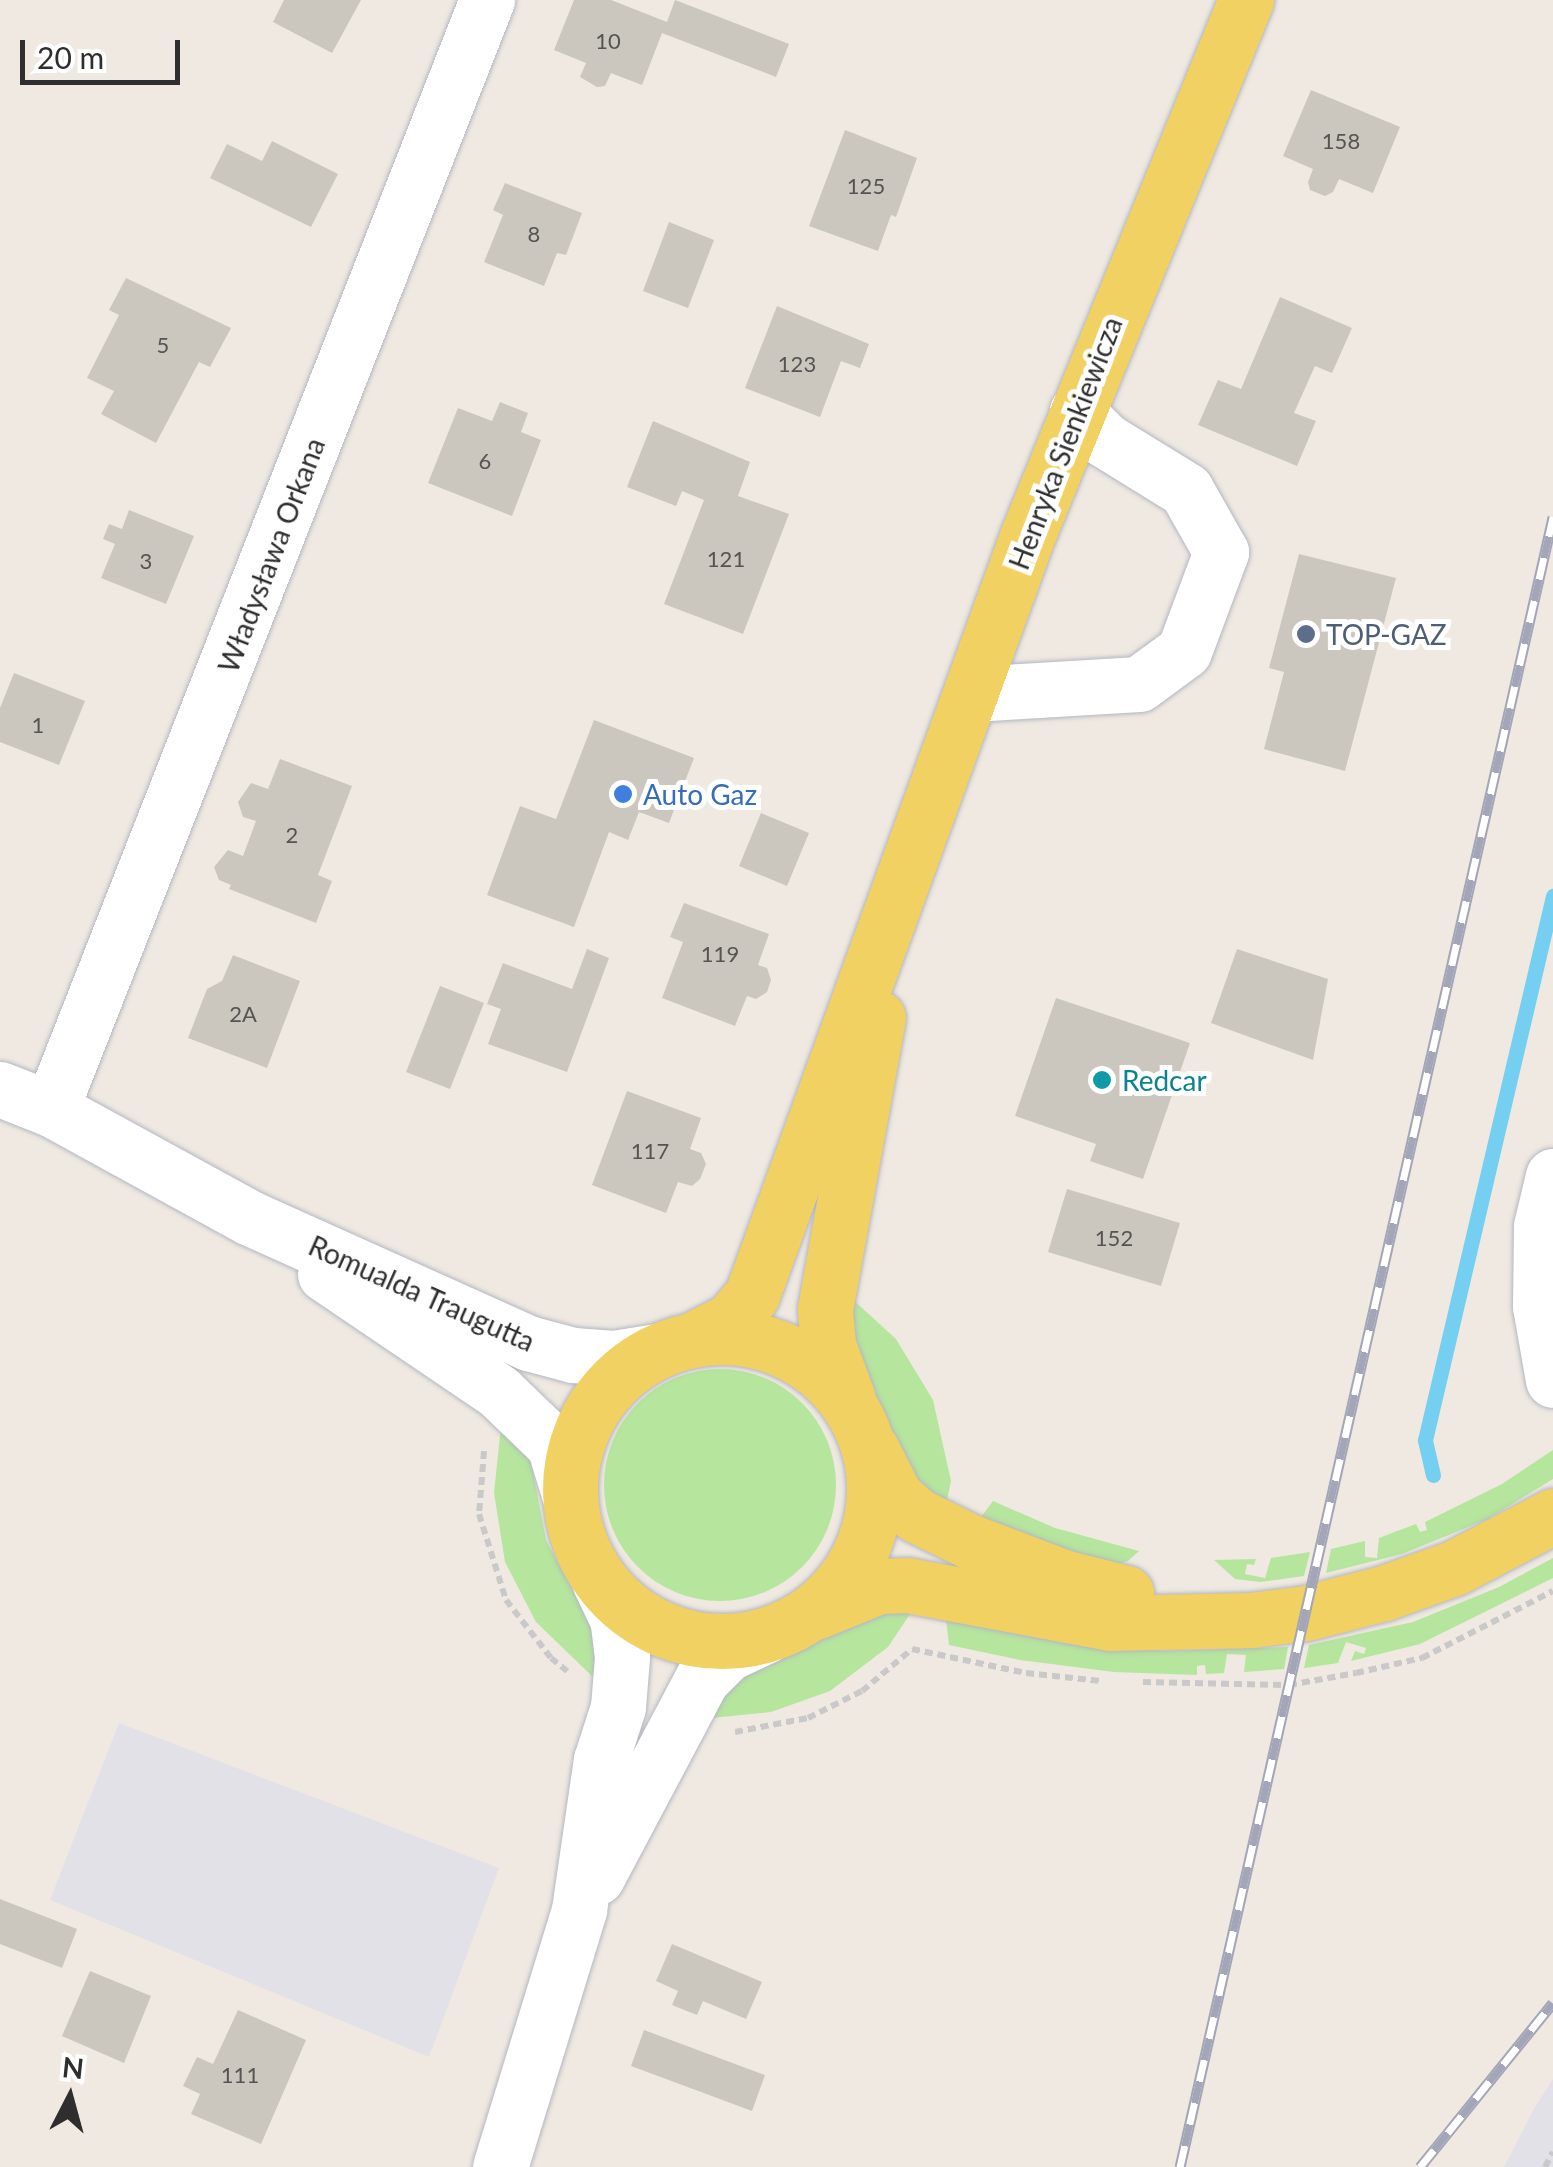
<!DOCTYPE html>
<meta charset="utf-8">
<style>
body{margin:0}
#map{position:relative;width:1553px;height:2167px;overflow:hidden;background:#efe9e1;font-family:Lato,sans-serif}
div>[style]{position:absolute}
.industrial>*{inset:0;background:#e3e1e8}
.green>*{inset:0;background:#b6e59e}
.round{border-radius:50%}
.stream>*{height:15px;margin:-7.5px;padding:0 7.5px;transform-origin:7.5px;border-radius:7.5px;background:#75cff0}
.building>*{inset:0;background:#cbc7bf}
.path>*{height:6px;margin-top:-3px;transform-origin:0;background:repeating-linear-gradient(90deg,#c9c9c9 0 8px,transparent 0 13px)}
.roads{filter:drop-shadow(0 0 2px #b4b7c1) drop-shadow(0 0 2px #b4b7c1)}
.minor>*{height:55px;margin:-27.5px;padding:0 27.5px;transform-origin:27.5px;border-radius:27.5px;background:#fff}
.major>*{height:55px;margin:-27.5px;padding:0 27.5px;transform-origin:27.5px;border-radius:27.5px;background:#f2d163}
.major>.ring{margin:-27.5px;padding:0;box-sizing:content-box;background:none;border:55px solid #f2d163;border-radius:50%}
.rail>*{height:11px;margin-top:-5.5px;transform-origin:0;background:repeating-linear-gradient(90deg,#fff 0 22px,#a3a6b8 0 44px);box-sizing:border-box;border-block:2px solid #a3a6b8}
.dots>*{width:28px;height:28px;translate:-50% -50%;box-sizing:border-box;border:5px solid #fff;border-radius:50%}
span{translate:-50% -50%;white-space:nowrap;text-align:center;line-height:1.15;-webkit-text-stroke:10px #fff;paint-order:stroke}
.number-label{font-size:22px;color:#555452}
.number-label span{-webkit-text-stroke-width:0}
.street-label{font-size:28px;color:#2e2e2e}
.service-label{font-size:28px;color:#4e5e75}
.left{translate:0 -50%;text-align:left}
.shop-label{font-size:28px;color:#366cbe}
.culture-label{font-size:28px;color:#0d838f}
.north{position:absolute;left:20px;top:2047px;width:100px;height:100px;-webkit-text-stroke:8px #fff;paint-order:stroke;rotate:6deg;font-size:28px;font-weight:700;line-height:40px;text-align:center;color:#2e2e2e}
.north::after{content:'';display:block;margin:auto;width:35px;height:45px;background:#2e2e2e;clip-path:polygon(50% 0,100% 100%,50% 72%,0 100%)}
.scale{position:absolute;left:20px;top:40px;width:160px;height:45px;box-sizing:border-box;border:5px solid #2e2e2e;border-top:0;padding-left:12px;font-size:30px;line-height:35px;white-space:nowrap;color:#2e2e2e;-webkit-text-stroke:8px #fff;paint-order:stroke}
</style>
<div id="map">
<div class="industrial">
<div style="clip-path:polygon(119px 1723px,499px 1868px,429px 2057px,50px 1900px)"></div>
<div style="clip-path:polygon(1553px 2079px,1553px 2167px,1504px 2167px,1535px 2107px)"></div>
</div>
<div class="green">
<div style="clip-path:polygon(850px 1297px,896px 1339px,933px 1400px,951px 1481px,946px 1505px,899px 1463px,882px 1416px,855px 1367px)"></div>
<div class="round" style="left:604px;top:1369px;width:232px;height:232px"></div>
<div style="clip-path:polygon(501px 1426px,530px 1456px,546px 1540px,593px 1629px,598px 1654px,595px 1679px,536px 1622px,505px 1562px,494px 1493px)"></div>
<div style="clip-path:polygon(1553px 1450px,1553px 1479px,1488px 1519px,1402px 1554px,1326px 1573px,1331px 1549px,1365px 1541px,1365px 1557px,1377px 1558px,1379px 1538px,1416px 1524px,1420px 1532px,1427px 1530px,1425px 1522px,1502px 1484px)"></div>
<div style="clip-path:polygon(993px 1501px,1055px 1528px,1139px 1551px,1128px 1561px,1105px 1568px,978px 1521px)"></div>
<div style="clip-path:polygon(1310px 1552px,1304px 1576px,1261px 1582px,1235px 1579px,1214px 1560px,1256px 1559px,1254px 1565px,1247px 1564px,1245px 1574px,1265px 1578px,1271px 1558px)"></div>
<div style="clip-path:polygon(1553px 1558px,1553px 1578px,1420px 1644px,1351px 1661px,1355px 1651px,1364px 1654px,1366px 1648px,1346px 1642px,1338px 1663px,1304px 1668px,1309px 1645px,1413px 1622px,1499px 1587px)"></div>
<div style="clip-path:polygon(912px 1611px,888px 1647px,830px 1691px,771px 1712px,712px 1718px,718px 1690px,759px 1662px,870px 1613px)"></div>
<div style="clip-path:polygon(946px 1619px,1083px 1646px,1164px 1651px,1288px 1647px,1284px 1669px,1244px 1672px,1246px 1655px,1227px 1654px,1224px 1673px,1206px 1674px,1205px 1665px,1197px 1666px,1197px 1675px,1114px 1672px,1020px 1660px,949px 1645px)"></div>
</div>
<div class="stream">
<div style="left:1433px;top:1475px;width:36px;rotate:-103deg"></div>
<div style="left:1425px;top:1440px;width:559px;rotate:-76.76deg"></div>
</div>
<div class="building">
<div style="clip-path:polygon(284px 0,361px 0,332px 53px,273px 22px)"></div>
<div style="clip-path:polygon(574px 0,611px 0,667px 22px,675px 0,789px 44px,776px 77px,662px 33px,642px 85px,611px 73px,605px 86px,597px 87px,580px 77px,586px 63px,554px 50px)"></div>
<div style="clip-path:polygon(1311px 90px,1400px 127px,1373px 193px,1339px 179px,1333px 192px,1325px 196px,1310px 190px,1308px 182px,1313px 169px,1283px 156px)"></div>
<div style="clip-path:polygon(845px 130px,917px 158px,896px 217px,891px 215px,878px 251px,809px 226px)"></div>
<div style="clip-path:polygon(272px 141px,338px 174px,311px 227px,210px 178px,227px 144px,262px 161px)"></div>
<div style="clip-path:polygon(505px 183px,582px 213px,566px 255px,557px 253px,544px 286px,484px 262px,503px 215px,493px 210px)"></div>
<div style="clip-path:polygon(669px 222px,714px 240px,688px 308px,643px 291px)"></div>
<div style="clip-path:polygon(126px 278px,231px 328px,210px 367px,199px 362px,156px 443px,101px 414px,114px 391px,87px 378px,119px 315px,109px 310px)"></div>
<div style="clip-path:polygon(1280px 297px,1352px 328px,1332px 373px,1315px 366px,1294px 413px,1316px 421px,1297px 466px,1198px 425px,1218px 380px,1241px 389px)"></div>
<div style="clip-path:polygon(777px 306px,869px 344px,860px 368px,841px 361px,820px 417px,745px 388px)"></div>
<div style="clip-path:polygon(500px 402px,528px 413px,521px 432px,541px 440px,512px 516px,428px 483px,458px 408px,492px 421px)"></div>
<div style="clip-path:polygon(653px 421px,750px 462px,738px 496px,789px 514px,743px 634px,664px 604px,704px 500px,682px 491px,676px 506px,627px 487px)"></div>
<div style="clip-path:polygon(129px 510px,194px 536px,166px 604px,101px 578px,115px 544px,103px 539px,109px 524px,122px 529px)"></div>
<div style="clip-path:polygon(1299px 554px,1396px 578px,1345px 771px,1264px 749px,1284px 672px,1269px 668px)"></div>
<div style="clip-path:polygon(14px 673px,85px 701px,59px 765px,0 742px,0 708px)"></div>
<div style="clip-path:polygon(594px 720px,694px 758px,669px 823px,639px 812px,628px 840px,609px 832px,574px 927px,487px 895px,520px 806px,556px 819px)"></div>
<div style="clip-path:polygon(280px 759px,352px 786px,318px 875px,332px 881px,316px 923px,229px 889px,231px 885px,219px 880px,214px 867px,228px 850px,243px 856px,256px 821px,243px 817px,238px 802px,251px 783px,268px 789px)"></div>
<div style="clip-path:polygon(761px 813px,809px 833px,787px 886px,739px 866px)"></div>
<div style="clip-path:polygon(684px 903px,769px 934px,758px 965px,767px 968px,771px 980px,767px 992px,756px 999px,747px 996px,735px 1026px,662px 998px,683px 942px,670px 937px)"></div>
<div style="clip-path:polygon(587px 949px,609px 958px,567px 1072px,488px 1044px,501px 1009px,487px 1004px,503px 963px,572px 989px)"></div>
<div style="clip-path:polygon(1237px 949px,1328px 979px,1313px 1060px,1211px 1023px)"></div>
<div style="clip-path:polygon(233px 955px,300px 981px,267px 1068px,188px 1038px,207px 989px,222px 981px)"></div>
<div style="clip-path:polygon(440px 986px,484px 1003px,450px 1089px,406px 1072px)"></div>
<div style="clip-path:polygon(1056px 998px,1190px 1043px,1143px 1179px,1090px 1161px,1096px 1144px,1015px 1116px)"></div>
<div style="clip-path:polygon(627px 1091px,701px 1118px,690px 1149px,701px 1153px,706px 1164px,700px 1179px,692px 1186px,678px 1182px,666px 1213px,592px 1185px)"></div>
<div style="clip-path:polygon(1067px 1189px,1180px 1223px,1161px 1286px,1048px 1252px)"></div>
<div style="clip-path:polygon(0 1899px,77px 1929px,62px 1968px,0 1944px)"></div>
<div style="clip-path:polygon(672px 1944px,762px 1982px,746px 2019px,703px 2001px,697px 2015px,672px 2005px,678px 1991px,656px 1981px)"></div>
<div style="clip-path:polygon(90px 1971px,151px 1996px,124px 2063px,62px 2036px)"></div>
<div style="clip-path:polygon(238px 2010px,306px 2040px,261px 2144px,191px 2114px,200px 2094px,183px 2086px,197px 2057px,213px 2064px)"></div>
<div style="clip-path:polygon(644px 2030px,765px 2075px,752px 2111px,631px 2066px)"></div>
</div>
<div class="path">
<div style="left:484px;top:1451px;width:63px;rotate:94.5deg"></div>
<div style="left:479px;top:1514px;width:90px;rotate:72.6deg"></div>
<div style="left:506px;top:1600px;width:73px;rotate:52.2deg"></div>
<div style="left:551px;top:1658px;width:21px;rotate:39deg"></div>
<div style="left:1143px;top:1682px;width:146px;rotate:1.2deg"></div>
<div style="left:1289px;top:1685px;width:68px;rotate:-10.2deg"></div>
<div style="left:1356px;top:1673px;width:68px;rotate:-12.8deg"></div>
<div style="left:1422px;top:1658px;width:147px;rotate:-27.1deg"></div>
<div style="left:735px;top:1732px;width:74px;rotate:-10.9deg"></div>
<div style="left:808px;top:1718px;width:60px;rotate:-26.6deg"></div>
<div style="left:862px;top:1691px;width:65px;rotate:-40deg"></div>
<div style="left:912px;top:1649px;width:116px;rotate:11.9deg"></div>
<div style="left:1026px;top:1673px;width:75px;rotate:6.1deg"></div>
<div style="left:1545px;top:2167px;width:17px;rotate:-62deg"></div>
</div>
<div class="roads">
<div class="minor">
<div style="left:971px;top:694px;width:168px;rotate:-3.4deg"></div>
<div style="left:1139px;top:684px;width:56px;rotate:-36.3deg"></div>
<div style="left:1184px;top:651px;width:106px;rotate:-69.5deg"></div>
<div style="left:1221px;top:552px;width:71px;rotate:-119.4deg"></div>
<div style="left:1186px;top:490px;width:95px;rotate:-148.3deg"></div>
<div style="left:1105px;top:440px;width:40px;rotate:-135deg"></div>
<div style="left:0;top:1089px;width:55px;rotate:21.4deg"></div>
<div style="left:51px;top:1109px;width:227px;rotate:28.7deg"></div>
<div style="left:250px;top:1218px;width:305px;rotate:24.2deg"></div>
<div style="left:528px;top:1343px;width:47px;rotate:14.9deg"></div>
<div style="left:573px;top:1355px;width:41px;rotate:4.2deg"></div>
<div style="left:614px;top:1358px;width:44px;rotate:-9.2deg"></div>
<div style="left:51px;top:1109px;width:1192px;rotate:-68.54deg"></div>
<div style="left:1553px;top:1176px;width:51px;rotate:103.5deg"></div>
<div style="left:1541px;top:1226px;width:80px;rotate:90.7deg"></div>
<div style="left:1540px;top:1306px;width:75px;rotate:80deg"></div>
<div style="left:325px;top:1274px;width:210px;rotate:34.1deg"></div>
<div style="left:499px;top:1392px;width:76px;rotate:43.9deg"></div>
<div style="left:554px;top:1445px;width:51px;rotate:73deg"></div>
<div style="left:597px;top:1877px;width:224px;rotate:-62.1deg"></div>
<div style="left:702px;top:1679px;width:35px;rotate:-45deg"></div>
<div style="left:727px;top:1654px;width:44px;rotate:-25.4deg"></div>
<div style="left:500px;top:2167px;width:269px;rotate:-72.9deg"></div>
<div style="left:579px;top:1910px;width:152px;rotate:-81.7deg"></div>
<div style="left:601px;top:1760px;width:56px;rotate:-72.2deg"></div>
<div style="left:618px;top:1707px;width:50px;rotate:-85.4deg"></div>
<div style="left:622px;top:1657px;width:38px;rotate:-97deg"></div>
<div style="left:617px;top:1619px;width:42px;rotate:-115.3deg"></div>
</div>
<div class="major">
<div class="ring" style="left:570px;top:1337px;width:249px;height:249px"></div>
<div style="left:692px;top:1340px;width:44px;rotate:-27.1deg"></div>
<div style="left:731px;top:1320px;width:33px;rotate:-50deg"></div>
<div style="left:752px;top:1295px;width:806px;rotate:-70.06deg"></div>
<div style="left:1027px;top:537px;width:580px;rotate:-67.81deg"></div>
<div style="left:848px;top:1399px;width:58px;rotate:-110.3deg"></div>
<div style="left:828px;top:1345px;width:36px;rotate:-95deg"></div>
<div style="left:825px;top:1309px;width:296px;rotate:-79.7deg"></div>
<div style="left:872px;top:1450px;width:51px;rotate:63.4deg"></div>
<div style="left:895px;top:1496px;width:28px;rotate:42deg"></div>
<div style="left:916px;top:1515px;width:61px;rotate:26.1deg"></div>
<div style="left:971px;top:1542px;width:102px;rotate:20.8deg"></div>
<div style="left:1066px;top:1578px;width:62px;rotate:14deg"></div>
<div style="left:815px;top:1612px;width:69px;rotate:-22.1deg"></div>
<div style="left:879px;top:1586px;width:28px;rotate:-2deg"></div>
<div style="left:907px;top:1585px;width:207px;rotate:10.6deg"></div>
<div style="left:1110px;top:1623px;width:141px;rotate:-1.2deg"></div>
<div style="left:1251px;top:1620px;width:55px;rotate:-7.3deg"></div>
<div style="left:1306px;top:1613px;width:81px;rotate:-14.4deg"></div>
<div style="left:1384px;top:1593px;width:74px;rotate:-19.7deg"></div>
<div style="left:1454px;top:1568px;width:112px;rotate:-27.7deg"></div>
</div>
</div>
<div class="rail">
<div style="left:1180px;top:2167px;width:1692px;rotate:-77.26deg"></div>
<div style="left:1420px;top:2167px;width:211px;rotate:-51deg"></div>
</div>
<div class="dots">
<div style="left:1306px;top:634px;background:#5c6f8a"></div>
<div style="left:623px;top:794px;background:#3f7fe0"></div>
<div style="left:1102px;top:1080px;background:#0f9aa8"></div>
</div>
<div class="number-label">
<span style="left:608px;top:41px">10</span>
<span style="left:1341px;top:141px">158</span>
<span style="left:866px;top:186px">125</span>
<span style="left:534px;top:234px">8</span>
<span style="left:163px;top:345px">5</span>
<span style="left:797px;top:364px">123</span>
<span style="left:485px;top:461px">6</span>
<span style="left:726px;top:559px">121</span>
<span style="left:146px;top:561px">3</span>
<span style="left:38px;top:725px">1</span>
<span style="left:292px;top:835px">2</span>
<span style="left:720px;top:954px">119</span>
<span style="left:243px;top:1014px">2A</span>
<span style="left:650px;top:1151px">117</span>
<span style="left:1114px;top:1238px">152</span>
<span style="left:240px;top:2075px">111</span>
</div>
<div class="street-label">
<span style="left:1065px;top:443px;rotate:-69deg">Henryka Sienkiewicza</span>
<span style="left:271px;top:555px;rotate:-69deg">Władysława Orkana</span>
<span style="left:422px;top:1293px;rotate:24deg">Romualda Traugutta</span>
</div>
<div class="service-label">
<span class="left" style="left:1326px;top:634px">TOP-GAZ</span>
</div>
<div class="shop-label">
<span class="left" style="left:643px;top:794px">Auto Gaz</span>
</div>
<div class="culture-label">
<span class="left" style="left:1122px;top:1080px">Redcar</span>
</div>
<div class="north">N</div>
<div class="scale">20 m</div>
</div>
